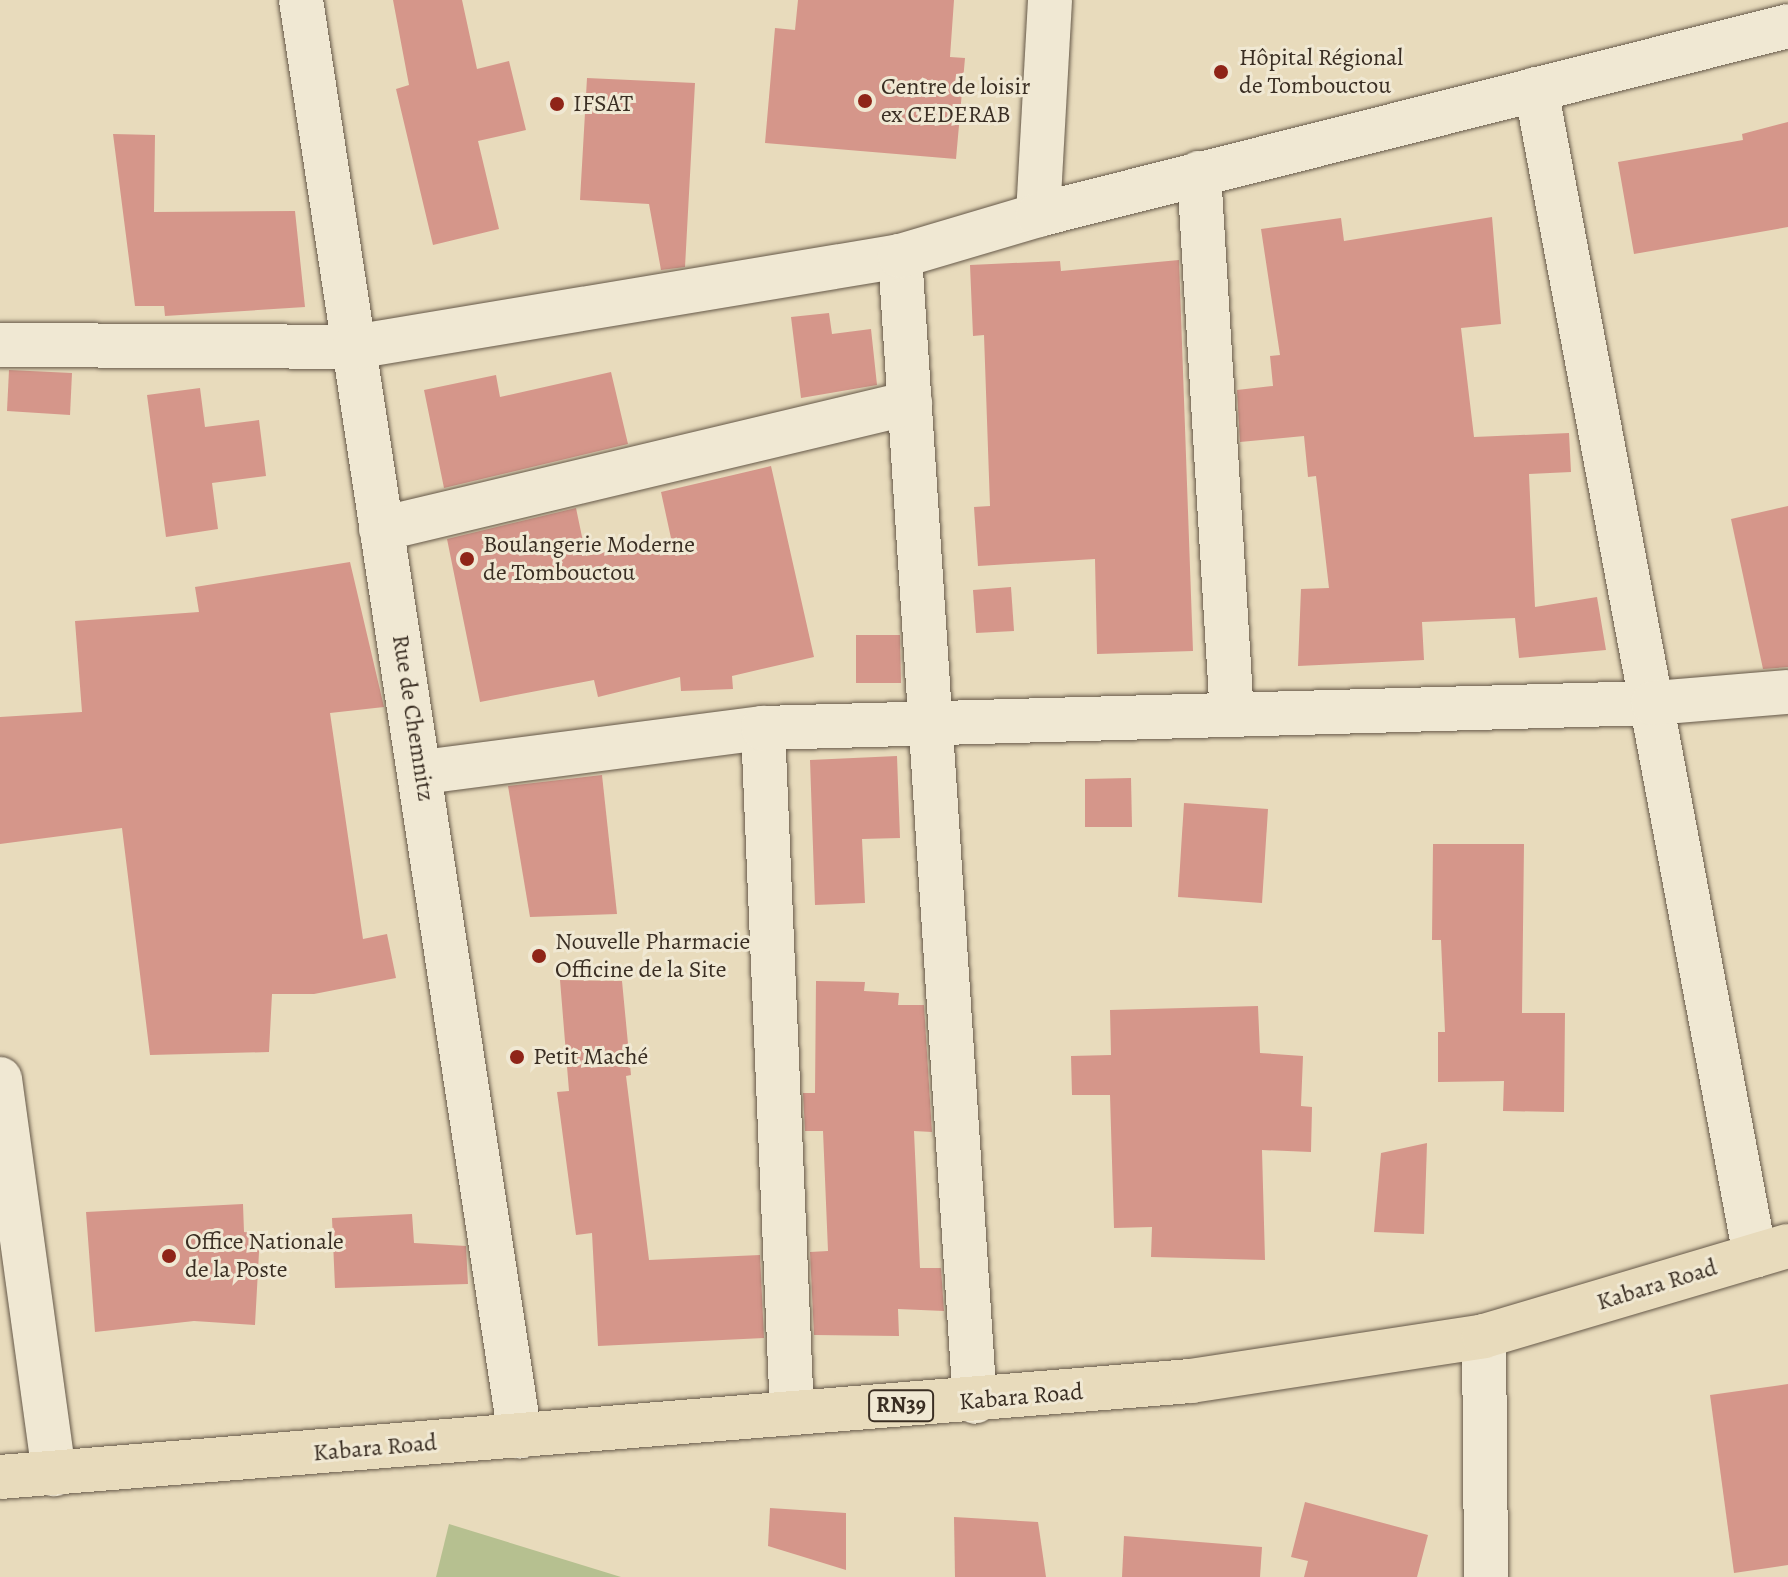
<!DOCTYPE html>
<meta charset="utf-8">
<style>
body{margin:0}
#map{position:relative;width:1788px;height:1577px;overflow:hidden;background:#e8dbbc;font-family:Alegreya,serif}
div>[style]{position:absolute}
.green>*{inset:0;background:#b6c090}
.building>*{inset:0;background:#d5968a}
.roads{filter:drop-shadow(0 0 2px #665949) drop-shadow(0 0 2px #665949)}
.minor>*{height:44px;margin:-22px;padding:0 22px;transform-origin:22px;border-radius:22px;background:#f0e8d3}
.major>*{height:44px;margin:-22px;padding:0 22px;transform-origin:22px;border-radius:22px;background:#e8dbbc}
.dots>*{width:22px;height:22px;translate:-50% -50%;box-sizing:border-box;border:4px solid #f0e8d3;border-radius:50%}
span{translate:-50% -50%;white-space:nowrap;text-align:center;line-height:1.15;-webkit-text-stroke:6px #f0e8d3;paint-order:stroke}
.shield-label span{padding:2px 6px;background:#f0e8d3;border:2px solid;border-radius:6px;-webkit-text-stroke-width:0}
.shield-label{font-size:22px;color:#3a2e23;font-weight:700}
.poi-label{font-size:24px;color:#3a2e23}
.left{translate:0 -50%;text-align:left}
.street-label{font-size:24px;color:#3a2e23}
</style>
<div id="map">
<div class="green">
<div style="clip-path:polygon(449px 1524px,621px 1577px,436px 1577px)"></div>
</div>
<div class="building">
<div style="clip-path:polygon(393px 0,462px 0,477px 69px,509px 61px,526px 130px,478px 141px,499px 229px,433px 245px,396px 89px,409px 85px)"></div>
<div style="clip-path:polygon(798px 0,954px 0,950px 57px,965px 58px,956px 159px,765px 143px,775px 28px,795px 30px)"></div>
<div style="clip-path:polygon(587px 78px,695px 83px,685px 267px,661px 270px,649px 204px,580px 200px)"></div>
<div style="clip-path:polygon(1788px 122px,1788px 227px,1634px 254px,1618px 162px,1743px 140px,1742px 134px)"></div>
<div style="clip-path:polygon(113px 134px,155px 135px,154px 212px,295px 211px,305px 307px,165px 316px,164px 306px,135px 306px)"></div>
<div style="clip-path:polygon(1492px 217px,1501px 324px,1461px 328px,1474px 437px,1569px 433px,1571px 472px,1529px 474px,1535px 607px,1597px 597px,1606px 650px,1519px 658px,1515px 618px,1422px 622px,1424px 660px,1298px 666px,1301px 589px,1329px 588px,1316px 476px,1308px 477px,1304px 436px,1240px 442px,1237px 390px,1273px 386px,1270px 356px,1280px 355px,1261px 229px,1341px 218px,1344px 241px)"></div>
<div style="clip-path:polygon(1179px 260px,1193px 651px,1097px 654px,1095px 559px,978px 566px,974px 507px,990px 506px,984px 335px,973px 336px,970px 265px,1060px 261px,1061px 271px)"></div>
<div style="clip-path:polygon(829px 313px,832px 334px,871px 329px,877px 385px,801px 398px,791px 317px)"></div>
<div style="clip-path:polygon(9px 370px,72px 373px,70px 415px,7px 411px)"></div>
<div style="clip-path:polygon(611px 372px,628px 444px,444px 488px,424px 390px,496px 375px,500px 397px)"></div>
<div style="clip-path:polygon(200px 388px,205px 427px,259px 420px,266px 476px,212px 483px,218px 529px,166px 537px,147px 395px)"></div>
<div style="clip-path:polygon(771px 466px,814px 657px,732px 676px,733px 689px,681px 691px,680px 677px,598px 697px,594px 680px,480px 702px,447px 539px,576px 508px,586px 556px,671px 538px,661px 492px)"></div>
<div style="clip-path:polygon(1788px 506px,1788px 667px,1763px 669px,1731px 519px)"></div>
<div style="clip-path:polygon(350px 562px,384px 707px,330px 713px,363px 939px,387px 934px,396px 978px,314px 994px,272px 994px,269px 1052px,150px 1055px,122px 828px,0 844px,0 717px,82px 712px,75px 621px,199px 612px,195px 587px)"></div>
<div style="clip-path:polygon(1011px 587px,1014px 631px,976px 633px,973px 590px)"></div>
<div style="clip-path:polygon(856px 635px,900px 635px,901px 683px,856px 683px)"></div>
<div style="clip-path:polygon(897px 756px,900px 838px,862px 839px,865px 903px,815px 905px,810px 760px)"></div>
<div style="clip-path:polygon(602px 775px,617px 914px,530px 917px,508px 786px)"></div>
<div style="clip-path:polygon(1131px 778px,1132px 827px,1085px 827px,1085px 779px)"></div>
<div style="clip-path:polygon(1184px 803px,1268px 809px,1262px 903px,1178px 897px)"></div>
<div style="clip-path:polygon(1433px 844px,1524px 844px,1522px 1013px,1565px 1013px,1564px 1112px,1503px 1111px,1504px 1081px,1438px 1082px,1438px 1032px,1445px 1032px,1441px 940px,1432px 940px)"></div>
<div style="clip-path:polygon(560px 980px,622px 981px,631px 1075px,626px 1076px,649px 1260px,760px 1255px,764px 1338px,598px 1346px,592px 1233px,576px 1235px,557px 1092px,569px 1091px)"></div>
<div style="clip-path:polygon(816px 981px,865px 982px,864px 991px,899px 993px,898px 1005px,924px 1005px,932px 1132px,914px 1131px,920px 1268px,941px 1268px,944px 1311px,898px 1309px,899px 1336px,814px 1335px,810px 1252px,828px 1251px,823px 1131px,805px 1131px,803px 1093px,815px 1093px)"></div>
<div style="clip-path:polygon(1258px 1006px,1260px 1053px,1303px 1056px,1301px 1106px,1312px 1107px,1311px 1152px,1262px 1150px,1265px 1260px,1151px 1257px,1152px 1227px,1114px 1228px,1110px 1095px,1072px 1095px,1071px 1056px,1111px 1055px,1110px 1010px)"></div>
<div style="clip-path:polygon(1427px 1143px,1424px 1234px,1374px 1232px,1381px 1153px)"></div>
<div style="clip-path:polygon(243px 1204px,244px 1232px,260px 1234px,255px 1325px,194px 1321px,95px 1332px,86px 1212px)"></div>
<div style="clip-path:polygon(412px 1214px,414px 1243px,466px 1246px,468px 1284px,335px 1288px,332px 1218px)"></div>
<div style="clip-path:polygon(1788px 1384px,1788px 1565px,1734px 1573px,1710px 1395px)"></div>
<div style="clip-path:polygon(1305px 1502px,1428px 1535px,1417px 1577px,1304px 1577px,1308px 1561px,1291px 1557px)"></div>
<div style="clip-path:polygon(770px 1508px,846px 1513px,846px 1570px,768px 1546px)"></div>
<div style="clip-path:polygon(954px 1517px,1038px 1522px,1046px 1577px,955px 1577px)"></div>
<div style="clip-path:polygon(1124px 1536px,1262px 1547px,1260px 1577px,1122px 1577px)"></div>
</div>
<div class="roads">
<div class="minor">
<div style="left:301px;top:0;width:1453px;rotate:81.33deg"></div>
<div style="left:1536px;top:89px;width:1187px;rotate:79.37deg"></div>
<div style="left:1199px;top:173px;width:543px;rotate:86.52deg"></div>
<div style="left:1038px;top:215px;width:215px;rotate:-86.8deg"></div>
<div style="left:900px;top:256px;width:1148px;rotate:86.26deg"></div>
<div style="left:0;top:345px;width:354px;rotate:0.3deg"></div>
<div style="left:354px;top:347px;width:554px;rotate:-9.46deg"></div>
<div style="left:900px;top:256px;width:144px;rotate:-16.5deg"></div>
<div style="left:1038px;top:215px;width:773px;rotate:-14.14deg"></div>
<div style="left:381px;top:529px;width:544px;rotate:-13.4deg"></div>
<div style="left:763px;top:728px;width:686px;rotate:87.58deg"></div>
<div style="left:423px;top:772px;width:343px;rotate:-7.4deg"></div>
<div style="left:763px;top:728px;width:890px;rotate:-1.61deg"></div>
<div style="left:1653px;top:703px;width:135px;rotate:-4.7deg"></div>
<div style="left:0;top:1079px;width:399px;rotate:82.2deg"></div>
<div style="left:1484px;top:1336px;width:241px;rotate:89.5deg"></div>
</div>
<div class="major">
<div style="left:0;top:1477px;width:1195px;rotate:-4.61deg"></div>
<div style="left:1191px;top:1381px;width:296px;rotate:-8.7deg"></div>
<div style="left:1484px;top:1336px;width:317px;rotate:-16.5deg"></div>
</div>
</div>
<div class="dots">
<div style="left:1221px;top:72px;background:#8f2418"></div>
<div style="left:865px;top:101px;background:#8f2418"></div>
<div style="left:557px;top:104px;background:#8f2418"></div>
<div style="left:467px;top:559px;background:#8f2418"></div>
<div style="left:539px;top:956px;background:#8f2418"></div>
<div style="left:517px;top:1057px;background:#8f2418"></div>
<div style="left:169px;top:1256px;background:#8f2418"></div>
</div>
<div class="shield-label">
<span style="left:901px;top:1406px">RN39</span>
</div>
<div class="poi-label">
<span class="left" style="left:1239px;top:72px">Hôpital Régional<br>de Tombouctou</span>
<span class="left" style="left:881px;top:101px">Centre de loisir<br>ex CEDERAB</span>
<span class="left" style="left:573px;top:104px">IFSAT</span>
<span class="left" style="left:483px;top:559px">Boulangerie Moderne<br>de Tombouctou</span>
<span class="left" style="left:555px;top:956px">Nouvelle Pharmacie<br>Officine de la Site</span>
<span class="left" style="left:533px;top:1057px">Petit Maché</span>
<span class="left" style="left:185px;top:1256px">Office Nationale<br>de la Poste</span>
</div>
<div class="street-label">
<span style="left:413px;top:718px;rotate:81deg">Rue de Chemnitz</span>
<span style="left:1657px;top:1285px;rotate:-17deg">Kabara Road</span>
<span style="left:1021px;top:1397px;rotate:-5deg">Kabara Road</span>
<span style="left:375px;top:1448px;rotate:-5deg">Kabara Road</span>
</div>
</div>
